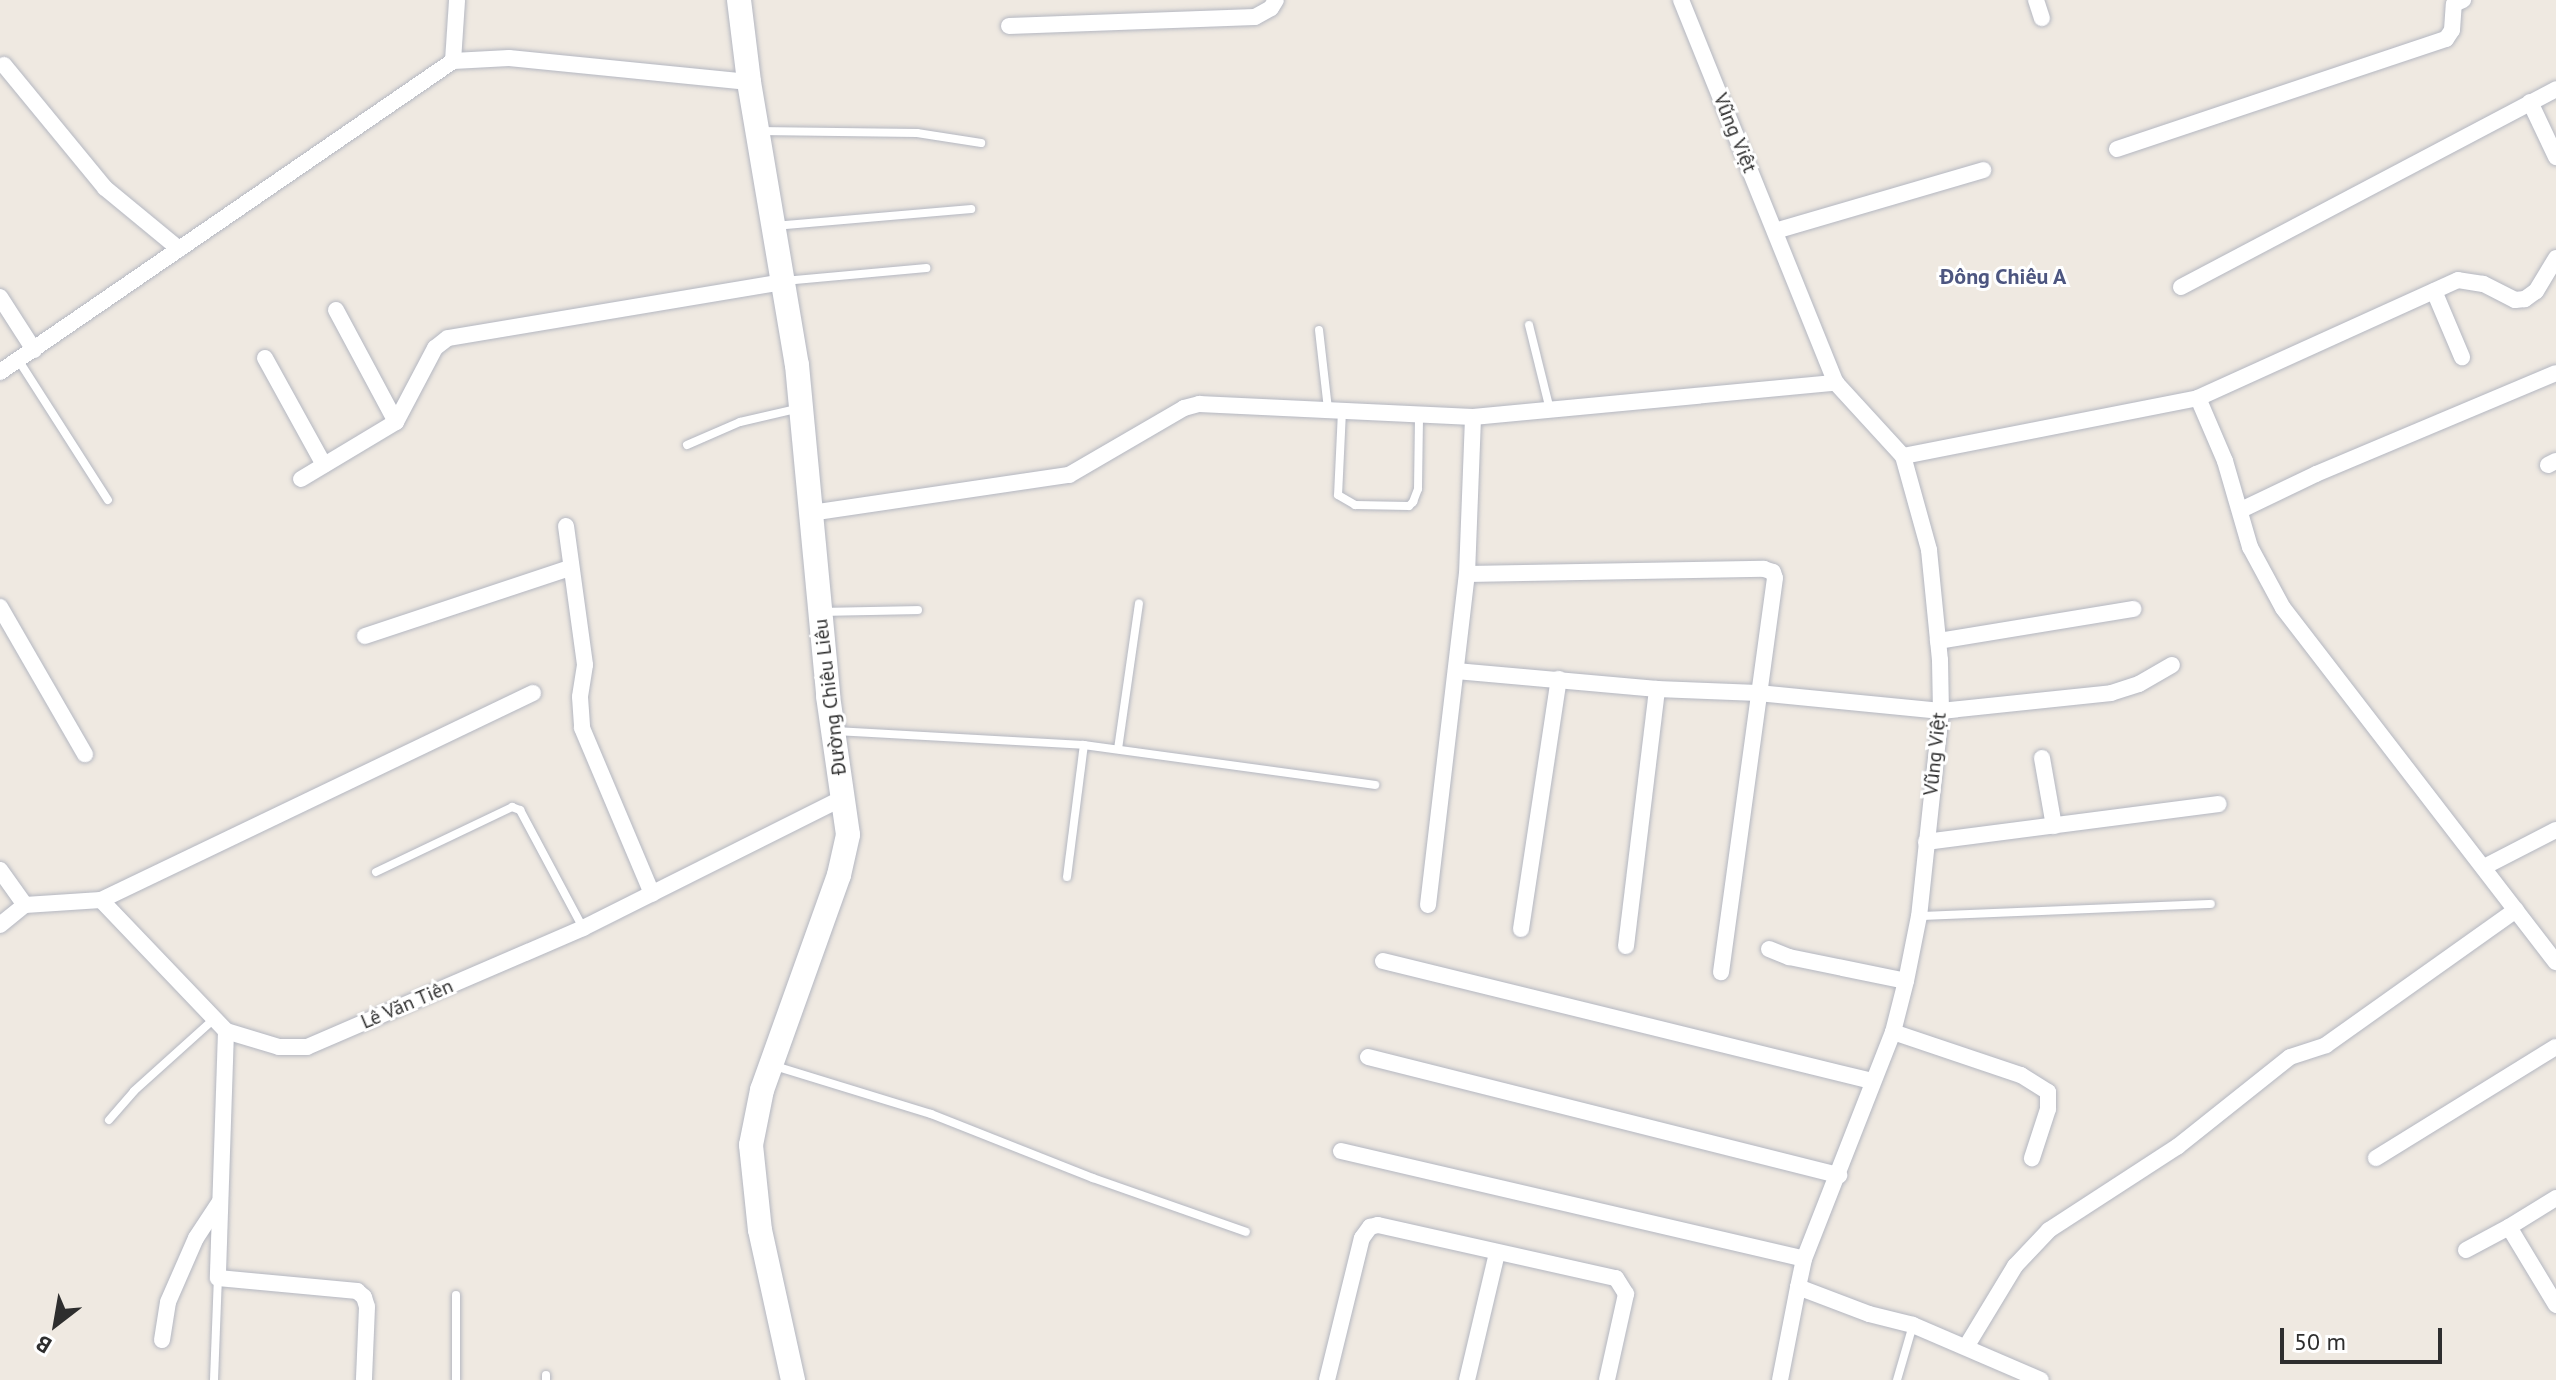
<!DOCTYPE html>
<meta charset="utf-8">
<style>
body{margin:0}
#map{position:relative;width:2556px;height:1380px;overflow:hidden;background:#efe9e1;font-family:"PT Sans",sans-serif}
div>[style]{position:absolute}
.roads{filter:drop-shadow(0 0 2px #b4b7c1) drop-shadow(0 0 2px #b4b7c1)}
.lane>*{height:8px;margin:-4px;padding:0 4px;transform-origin:4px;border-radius:4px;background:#fff}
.street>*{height:16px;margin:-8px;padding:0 8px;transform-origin:8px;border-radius:8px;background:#fff}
.secondary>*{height:24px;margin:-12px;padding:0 12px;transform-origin:12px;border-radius:12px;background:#fff}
span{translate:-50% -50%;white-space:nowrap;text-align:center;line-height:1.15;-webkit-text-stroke:6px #fff;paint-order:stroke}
.street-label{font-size:20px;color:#2e2e2e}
.neighbourhood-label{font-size:22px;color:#4d5680;font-weight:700}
.north{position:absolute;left:16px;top:1284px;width:80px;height:80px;-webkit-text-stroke:6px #fff;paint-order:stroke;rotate:211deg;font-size:22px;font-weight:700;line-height:32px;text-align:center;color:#2e2e2e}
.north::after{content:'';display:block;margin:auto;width:28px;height:36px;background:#2e2e2e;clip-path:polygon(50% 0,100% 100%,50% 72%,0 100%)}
.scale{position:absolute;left:2280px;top:1328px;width:162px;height:36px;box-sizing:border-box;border:4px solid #2e2e2e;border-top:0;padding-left:10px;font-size:24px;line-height:28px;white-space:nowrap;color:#2e2e2e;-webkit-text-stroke:6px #fff;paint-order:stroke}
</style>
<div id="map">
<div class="roads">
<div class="lane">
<div style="left:758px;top:131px;width:159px;rotate:0.7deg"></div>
<div style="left:917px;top:133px;width:65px;rotate:8.9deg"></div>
<div style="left:774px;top:226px;width:198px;rotate:-4.9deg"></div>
<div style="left:784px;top:281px;width:143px;rotate:-5.2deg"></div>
<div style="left:1529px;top:325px;width:88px;rotate:76.1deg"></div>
<div style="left:1319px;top:330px;width:80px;rotate:83.5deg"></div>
<div style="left:19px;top:361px;width:165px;rotate:57.4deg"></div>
<div style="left:1342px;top:411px;width:84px;rotate:92.7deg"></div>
<div style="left:1338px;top:495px;width:20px;rotate:30deg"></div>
<div style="left:1355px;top:505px;width:54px;rotate:1.1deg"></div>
<div style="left:1409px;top:506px;width:6px;rotate:-45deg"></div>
<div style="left:1413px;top:502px;width:14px;rotate:-69deg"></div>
<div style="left:1418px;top:489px;width:74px;rotate:-89.2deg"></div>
<div style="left:687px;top:445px;width:58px;rotate:-23.5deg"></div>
<div style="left:740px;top:422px;width:57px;rotate:-13.1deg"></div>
<div style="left:823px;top:612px;width:95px;rotate:-1.2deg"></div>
<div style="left:835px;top:731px;width:249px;rotate:3.2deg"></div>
<div style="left:1084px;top:745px;width:294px;rotate:7.8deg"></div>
<div style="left:1118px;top:749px;width:147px;rotate:-81.8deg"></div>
<div style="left:376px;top:872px;width:151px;rotate:-25.5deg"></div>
<div style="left:512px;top:807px;width:9px;rotate:21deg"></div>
<div style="left:520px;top:810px;width:134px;rotate:61.9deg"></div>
<div style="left:1067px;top:877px;width:133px;rotate:-82.7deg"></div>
<div style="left:1920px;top:916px;width:291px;rotate:-2.4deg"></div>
<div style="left:775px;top:1066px;width:163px;rotate:17.1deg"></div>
<div style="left:931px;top:1114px;width:174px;rotate:21.6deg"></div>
<div style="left:1093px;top:1178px;width:162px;rotate:19.4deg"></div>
<div style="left:109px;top:1120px;width:38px;rotate:-49deg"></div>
<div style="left:134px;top:1091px;width:108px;rotate:-42deg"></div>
<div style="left:456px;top:1295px;width:85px;rotate:90deg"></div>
<div style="left:214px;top:1380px;width:102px;rotate:-87.8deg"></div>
<div style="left:546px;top:1380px;width:5px;rotate:-90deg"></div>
<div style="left:1897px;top:1380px;width:57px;rotate:-73.8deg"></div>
</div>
<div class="street">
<div style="left:1681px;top:0;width:413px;rotate:68deg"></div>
<div style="left:1836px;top:383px;width:99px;rotate:47.5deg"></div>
<div style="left:1903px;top:456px;width:98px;rotate:74.5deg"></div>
<div style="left:1929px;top:550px;width:111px;rotate:84.3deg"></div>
<div style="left:1940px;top:660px;width:51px;rotate:88.9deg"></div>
<div style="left:1941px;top:711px;width:206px;rotate:96.1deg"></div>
<div style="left:1919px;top:916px;width:66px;rotate:101.3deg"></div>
<div style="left:1906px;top:981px;width:53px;rotate:104.3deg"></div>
<div style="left:1893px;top:1032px;width:244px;rotate:111.4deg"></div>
<div style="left:1804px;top:1259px;width:29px;rotate:102deg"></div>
<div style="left:1798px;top:1287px;width:76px;rotate:20.8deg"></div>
<div style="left:1869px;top:1314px;width:45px;rotate:14deg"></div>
<div style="left:1913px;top:1325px;width:139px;rotate:23.3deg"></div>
<div style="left:2036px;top:0;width:19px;rotate:72deg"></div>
<div style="left:1009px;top:26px;width:246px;rotate:-2.1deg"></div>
<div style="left:1255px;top:17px;width:18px;rotate:-29deg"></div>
<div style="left:1271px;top:8px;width:9px;rotate:-58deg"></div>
<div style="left:453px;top:61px;width:61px;rotate:-86.2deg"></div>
<div style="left:4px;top:65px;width:159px;rotate:50.6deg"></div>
<div style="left:105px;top:188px;width:96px;rotate:39.5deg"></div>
<div style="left:2530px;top:102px;width:61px;rotate:64.7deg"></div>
<div style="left:2117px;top:149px;width:347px;rotate:-18.5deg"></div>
<div style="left:2446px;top:39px;width:11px;rotate:-56deg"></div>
<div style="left:2452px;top:30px;width:26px;rotate:-86deg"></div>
<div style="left:2454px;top:4px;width:10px;rotate:-24deg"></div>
<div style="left:1775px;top:231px;width:217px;rotate:-16.3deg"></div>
<div style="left:2556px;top:258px;width:39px;rotate:121deg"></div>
<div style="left:2536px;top:291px;width:14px;rotate:144deg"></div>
<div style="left:2525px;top:299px;width:10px;rotate:174deg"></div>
<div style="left:2515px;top:300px;width:36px;rotate:-153deg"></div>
<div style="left:2483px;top:284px;width:25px;rotate:-171deg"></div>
<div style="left:2458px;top:280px;width:286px;rotate:155.6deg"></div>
<div style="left:2198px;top:398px;width:69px;rotate:66.8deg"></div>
<div style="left:2225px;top:461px;width:90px;rotate:73.8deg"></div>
<div style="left:2250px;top:547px;width:69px;rotate:61.6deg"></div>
<div style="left:2283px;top:608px;width:447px;rotate:52.4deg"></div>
<div style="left:2181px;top:287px;width:424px;rotate:-27.8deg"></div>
<div style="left:2434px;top:291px;width:72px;rotate:67deg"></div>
<div style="left:0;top:297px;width:63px;rotate:57.3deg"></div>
<div style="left:336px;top:310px;width:127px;rotate:61.8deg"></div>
<div style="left:265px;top:358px;width:122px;rotate:61.1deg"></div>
<div style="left:0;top:372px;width:549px;rotate:-34.47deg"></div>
<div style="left:453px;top:61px;width:56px;rotate:-3.1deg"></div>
<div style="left:509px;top:58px;width:241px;rotate:5.7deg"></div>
<div style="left:1903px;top:456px;width:301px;rotate:-11.1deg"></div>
<div style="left:2548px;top:465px;width:9px;rotate:-27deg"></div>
<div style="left:301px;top:479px;width:111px;rotate:-31deg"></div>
<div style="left:396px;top:422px;width:84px;rotate:-62.2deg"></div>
<div style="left:435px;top:348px;width:16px;rotate:-38deg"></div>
<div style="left:448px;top:338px;width:340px;rotate:-9.5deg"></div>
<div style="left:2241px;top:510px;width:83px;rotate:-25.6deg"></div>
<div style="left:2316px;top:474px;width:260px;rotate:-22.8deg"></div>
<div style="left:811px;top:513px;width:261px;rotate:-8.4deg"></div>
<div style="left:1069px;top:475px;width:133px;rotate:-30.2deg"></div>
<div style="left:1184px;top:408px;width:16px;rotate:-15deg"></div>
<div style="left:1199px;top:404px;width:274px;rotate:2.7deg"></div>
<div style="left:1473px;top:417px;width:365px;rotate:-5.4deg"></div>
<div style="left:566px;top:526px;width:140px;rotate:82.2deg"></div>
<div style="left:585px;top:665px;width:32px;rotate:99deg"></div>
<div style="left:580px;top:697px;width:31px;rotate:86deg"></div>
<div style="left:582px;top:728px;width:180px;rotate:67.1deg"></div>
<div style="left:1467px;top:574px;width:297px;rotate:-1deg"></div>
<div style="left:1764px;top:569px;width:9px;rotate:18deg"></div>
<div style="left:1773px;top:572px;width:6px;rotate:72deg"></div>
<div style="left:1775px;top:578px;width:398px;rotate:97.8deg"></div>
<div style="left:0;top:607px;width:170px;rotate:60deg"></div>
<div style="left:365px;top:636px;width:216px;rotate:-18.4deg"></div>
<div style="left:1938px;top:641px;width:198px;rotate:-9.3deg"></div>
<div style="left:1456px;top:671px;width:202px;rotate:5.1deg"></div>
<div style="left:1657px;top:689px;width:101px;rotate:2.3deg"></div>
<div style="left:1758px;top:693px;width:184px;rotate:5.6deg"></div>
<div style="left:1941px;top:711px;width:171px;rotate:-6deg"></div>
<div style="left:2111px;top:693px;width:29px;rotate:-18deg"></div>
<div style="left:2139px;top:684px;width:38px;rotate:-30deg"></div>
<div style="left:2042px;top:758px;width:69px;rotate:80deg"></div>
<div style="left:1926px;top:842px;width:295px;rotate:-7.4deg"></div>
<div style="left:2484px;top:867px;width:81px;rotate:-27.2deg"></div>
<div style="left:0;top:870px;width:43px;rotate:54.5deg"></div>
<div style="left:101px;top:900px;width:479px;rotate:-25.6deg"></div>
<div style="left:1428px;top:905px;width:333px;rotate:-83.3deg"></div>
<div style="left:1467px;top:574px;width:157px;rotate:-87.8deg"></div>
<div style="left:0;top:925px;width:32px;rotate:-39deg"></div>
<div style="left:25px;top:905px;width:76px;rotate:-3.8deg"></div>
<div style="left:101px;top:900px;width:181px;rotate:46.3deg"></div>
<div style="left:226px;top:1031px;width:55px;rotate:16.8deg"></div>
<div style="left:279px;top:1047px;width:28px"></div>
<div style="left:307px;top:1047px;width:301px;rotate:-23.3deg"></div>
<div style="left:583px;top:928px;width:291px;rotate:-26.6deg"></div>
<div style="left:1521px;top:929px;width:253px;rotate:-81.4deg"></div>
<div style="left:1626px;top:946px;width:259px;rotate:-83.1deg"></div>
<div style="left:1769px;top:949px;width:22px;rotate:22deg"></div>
<div style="left:1789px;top:957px;width:119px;rotate:11.6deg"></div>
<div style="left:1383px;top:961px;width:504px;rotate:13.79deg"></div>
<div style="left:226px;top:1031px;width:247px;rotate:91.9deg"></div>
<div style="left:218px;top:1278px;width:140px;rotate:5.3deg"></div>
<div style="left:357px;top:1291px;width:9px;rotate:41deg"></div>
<div style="left:364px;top:1297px;width:10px;rotate:73deg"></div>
<div style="left:367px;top:1307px;width:73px;rotate:92.4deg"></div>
<div style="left:1893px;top:1032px;width:135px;rotate:18.6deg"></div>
<div style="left:2021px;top:1075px;width:32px;rotate:32deg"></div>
<div style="left:2048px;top:1092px;width:17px;rotate:90deg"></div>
<div style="left:2048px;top:1109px;width:52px;rotate:108.1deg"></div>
<div style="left:1368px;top:1057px;width:486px;rotate:14.1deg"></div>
<div style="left:1341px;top:1151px;width:475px;rotate:13.1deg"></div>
<div style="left:2376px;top:1158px;width:211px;rotate:-31.7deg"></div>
<div style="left:2556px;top:1198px;width:55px;rotate:148.3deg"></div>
<div style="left:2509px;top:1227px;width:91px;rotate:58.9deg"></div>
<div style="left:2466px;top:1250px;width:49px;rotate:-28.1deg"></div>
<div style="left:162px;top:1340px;width:38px;rotate:-81deg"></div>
<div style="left:168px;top:1302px;width:70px;rotate:-66.4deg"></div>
<div style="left:196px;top:1238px;width:42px;rotate:-56.7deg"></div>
<div style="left:1966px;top:1347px;width:95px;rotate:-58.8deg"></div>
<div style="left:2015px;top:1266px;width:50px;rotate:-46.6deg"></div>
<div style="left:2049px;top:1230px;width:153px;rotate:-33deg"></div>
<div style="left:2177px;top:1147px;width:144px;rotate:-38.5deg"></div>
<div style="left:2290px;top:1057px;width:38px;rotate:-18deg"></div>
<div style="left:2326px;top:1045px;width:233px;rotate:-35.4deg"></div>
<div style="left:1327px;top:1380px;width:146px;rotate:-76.2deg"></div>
<div style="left:1362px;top:1238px;width:14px;rotate:-54deg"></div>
<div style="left:1370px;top:1227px;width:8px;rotate:-14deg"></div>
<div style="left:1378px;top:1225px;width:244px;rotate:12.6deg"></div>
<div style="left:1616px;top:1278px;width:19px;rotate:58deg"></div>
<div style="left:1626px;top:1294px;width:88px;rotate:102.5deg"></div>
<div style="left:1467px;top:1380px;width:130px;rotate:-76.7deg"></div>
<div style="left:1780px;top:1380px;width:95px;rotate:-79deg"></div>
</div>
<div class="secondary">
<div style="left:739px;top:0;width:83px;rotate:83deg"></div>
<div style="left:749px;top:82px;width:287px;rotate:80.4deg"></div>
<div style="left:797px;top:365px;width:332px;rotate:84.6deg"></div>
<div style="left:828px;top:696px;width:140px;rotate:81.8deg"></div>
<div style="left:848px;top:835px;width:41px;rotate:102.7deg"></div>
<div style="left:839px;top:875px;width:228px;rotate:109.7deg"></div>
<div style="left:762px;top:1090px;width:56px;rotate:101.3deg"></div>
<div style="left:751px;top:1145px;width:85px;rotate:84deg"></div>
<div style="left:760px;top:1230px;width:154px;rotate:77.6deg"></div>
</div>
</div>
<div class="street-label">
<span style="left:1735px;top:133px;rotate:68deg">Vũng Việt</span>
<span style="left:830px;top:697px;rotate:-97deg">Đường Chiêu Liêu</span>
<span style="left:1935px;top:754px;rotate:-84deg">Vũng Việt</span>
<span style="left:407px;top:1004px;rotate:-23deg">Lê Văn Tiên</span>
</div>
<div class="neighbourhood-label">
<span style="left:2003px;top:277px">Đông Chiêu A</span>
</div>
<div class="north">B</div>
<div class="scale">50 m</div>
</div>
